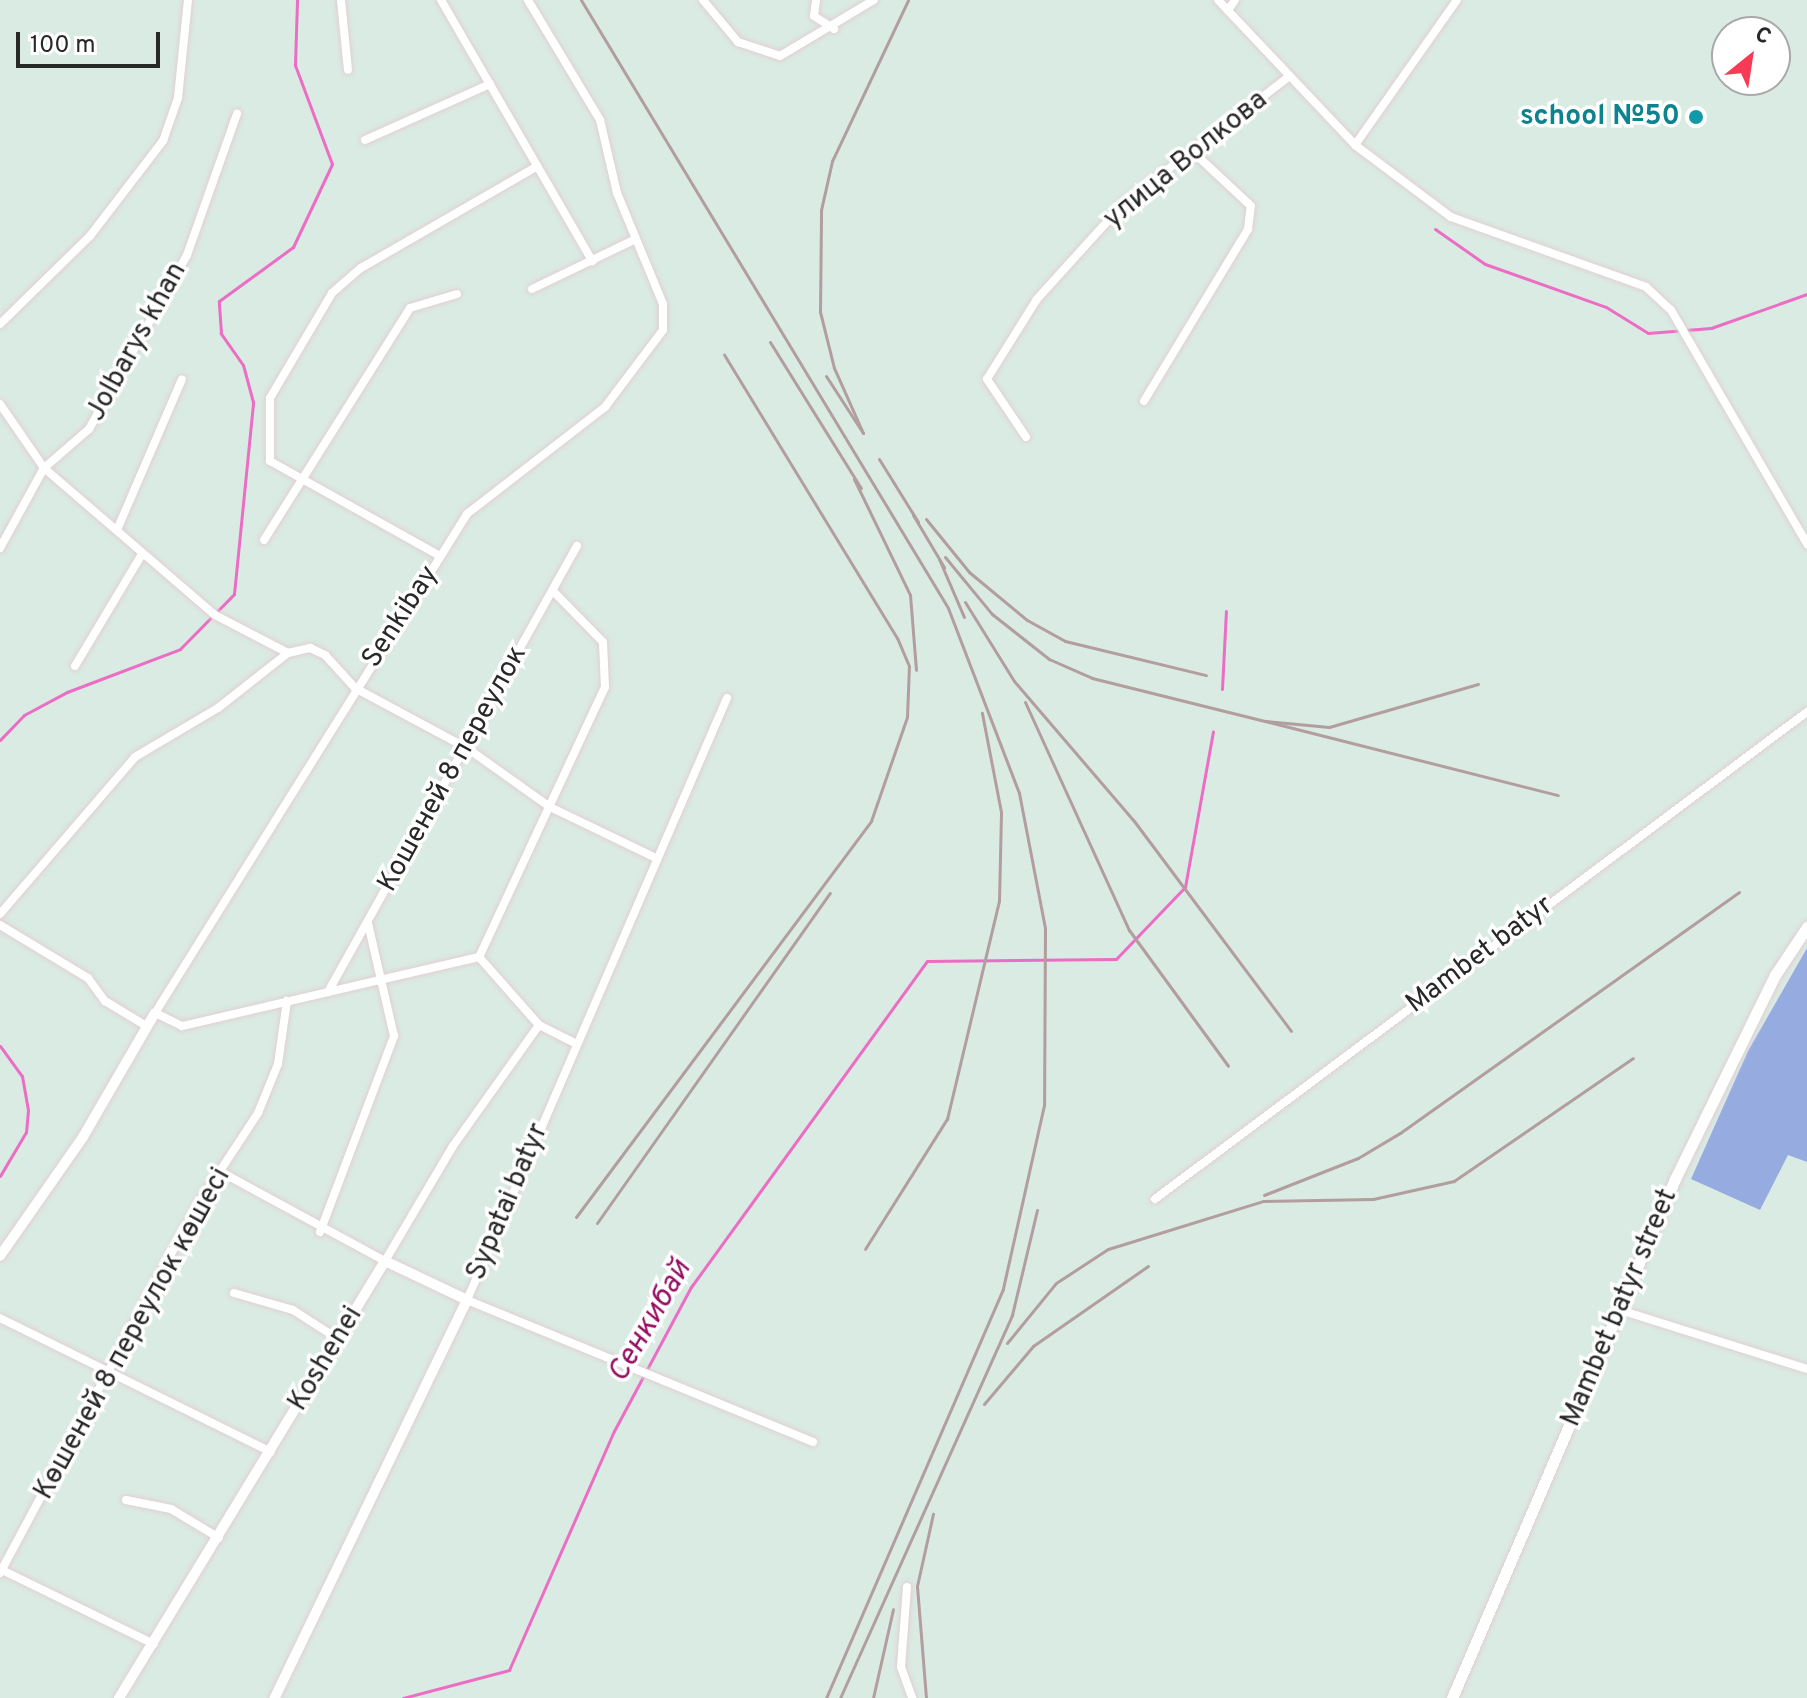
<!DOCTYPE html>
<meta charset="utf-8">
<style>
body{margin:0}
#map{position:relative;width:1807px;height:1698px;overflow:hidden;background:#daebe4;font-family:Overpass,sans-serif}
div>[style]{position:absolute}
.green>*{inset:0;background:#96ace1}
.stream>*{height:3px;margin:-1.5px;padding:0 1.5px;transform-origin:1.5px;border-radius:1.5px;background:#ec6dc4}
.roads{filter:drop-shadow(0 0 2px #e1cfd2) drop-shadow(0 0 2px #e1cfd2)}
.minor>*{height:8px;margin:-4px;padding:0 4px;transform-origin:4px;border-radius:4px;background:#fff}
.tertiary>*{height:10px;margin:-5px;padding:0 5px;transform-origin:5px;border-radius:5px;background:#fff}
.secondary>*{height:11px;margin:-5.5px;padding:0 5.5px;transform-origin:5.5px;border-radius:5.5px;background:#fff}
.rail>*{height:3px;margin:-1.5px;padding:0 1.5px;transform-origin:1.5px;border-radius:1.5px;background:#b29d9f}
.dots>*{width:22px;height:22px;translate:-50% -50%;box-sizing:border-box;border:4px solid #fff;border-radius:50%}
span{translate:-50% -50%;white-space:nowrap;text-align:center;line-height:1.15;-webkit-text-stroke:7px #fff;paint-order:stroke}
.culture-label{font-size:28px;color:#0d838f;font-weight:700}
.right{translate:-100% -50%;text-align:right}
.street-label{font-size:28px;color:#282828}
.water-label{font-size:30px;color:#950f61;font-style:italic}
.north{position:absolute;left:1711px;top:16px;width:80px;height:80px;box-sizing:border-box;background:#fff;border:2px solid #a9a9a9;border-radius:50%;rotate:30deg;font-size:22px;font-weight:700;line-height:32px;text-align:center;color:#282828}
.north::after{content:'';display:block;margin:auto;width:28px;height:36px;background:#f73a55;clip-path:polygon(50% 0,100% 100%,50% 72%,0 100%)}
.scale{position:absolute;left:16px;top:32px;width:144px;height:36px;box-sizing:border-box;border:4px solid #282828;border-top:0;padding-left:10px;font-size:24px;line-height:28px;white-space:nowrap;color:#282828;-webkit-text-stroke:6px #fff;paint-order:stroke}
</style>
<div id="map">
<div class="green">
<div style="clip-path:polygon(1807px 948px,1807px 1162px,1788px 1155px,1760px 1210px,1691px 1179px,1748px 1051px)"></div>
</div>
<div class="stream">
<div style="left:1435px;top:229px;width:61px;rotate:35deg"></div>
<div style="left:1485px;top:264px;width:128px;rotate:19.6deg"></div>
<div style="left:1606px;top:307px;width:49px;rotate:31.8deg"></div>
<div style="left:1648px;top:333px;width:63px;rotate:-4.5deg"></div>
<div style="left:1711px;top:328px;width:102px;rotate:-19.5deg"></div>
<div style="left:1222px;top:689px;width:78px;rotate:-87.1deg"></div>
<div style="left:0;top:740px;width:35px;rotate:-46deg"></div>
<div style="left:24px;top:715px;width:49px;rotate:-28.1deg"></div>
<div style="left:67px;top:692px;width:121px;rotate:-20.8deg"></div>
<div style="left:180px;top:649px;width:77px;rotate:-45.5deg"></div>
<div style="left:234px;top:594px;width:193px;rotate:-84.3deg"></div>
<div style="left:253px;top:402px;width:38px;rotate:-105deg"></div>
<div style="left:243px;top:365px;width:39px;rotate:-125deg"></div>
<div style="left:221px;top:333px;width:32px;rotate:-94deg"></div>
<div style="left:219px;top:301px;width:92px;rotate:-36.1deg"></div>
<div style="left:293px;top:247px;width:92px;rotate:-64.8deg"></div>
<div style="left:332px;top:164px;width:106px;rotate:-110.5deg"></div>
<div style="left:295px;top:65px;width:65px;rotate:-88.2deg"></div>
<div style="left:0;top:1046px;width:37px;rotate:54deg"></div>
<div style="left:22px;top:1076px;width:35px;rotate:80deg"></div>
<div style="left:28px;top:1110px;width:22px;rotate:95deg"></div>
<div style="left:26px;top:1132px;width:51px;rotate:120.6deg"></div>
<div style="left:403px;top:1698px;width:110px;rotate:-14.8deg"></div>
<div style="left:509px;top:1670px;width:261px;rotate:-66.3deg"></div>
<div style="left:614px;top:1431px;width:163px;rotate:-61.9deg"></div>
<div style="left:691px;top:1287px;width:402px;rotate:-54.1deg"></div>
<div style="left:927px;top:961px;width:189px;rotate:-0.6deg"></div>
<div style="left:1116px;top:959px;width:100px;rotate:-46.2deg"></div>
<div style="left:1185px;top:887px;width:158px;rotate:-79.8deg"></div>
</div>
<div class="roads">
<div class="minor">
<div style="left:341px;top:0;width:70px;rotate:84.3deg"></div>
<div style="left:441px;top:0;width:302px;rotate:59.9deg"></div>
<div style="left:703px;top:0;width:55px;rotate:50.2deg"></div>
<div style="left:738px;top:42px;width:44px;rotate:18.4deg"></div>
<div style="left:780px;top:56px;width:109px;rotate:-30.8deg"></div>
<div style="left:816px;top:0;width:16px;rotate:97deg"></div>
<div style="left:814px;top:16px;width:24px;rotate:33deg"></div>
<div style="left:1218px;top:0;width:199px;rotate:46.6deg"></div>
<div style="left:1355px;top:145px;width:120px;rotate:36.9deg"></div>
<div style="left:1451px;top:217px;width:207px;rotate:19.7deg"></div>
<div style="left:1646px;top:287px;width:34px;rotate:43deg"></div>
<div style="left:1671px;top:310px;width:271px;rotate:59.8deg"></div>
<div style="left:1228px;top:10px;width:12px;rotate:-55deg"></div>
<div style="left:365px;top:140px;width:137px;rotate:-24.1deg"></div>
<div style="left:1355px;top:145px;width:177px;rotate:-54.9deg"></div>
<div style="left:532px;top:289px;width:115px;rotate:-25.7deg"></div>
<div style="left:0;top:324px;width:126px;rotate:-44.4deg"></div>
<div style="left:90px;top:236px;width:120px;rotate:-52.5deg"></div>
<div style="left:163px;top:141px;width:46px;rotate:-70.8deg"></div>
<div style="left:178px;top:98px;width:99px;rotate:-84.2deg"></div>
<div style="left:1144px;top:401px;width:201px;rotate:-58.8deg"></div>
<div style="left:1248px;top:229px;width:23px;rotate:-83deg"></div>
<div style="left:1251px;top:206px;width:81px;rotate:-137deg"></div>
<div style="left:0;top:404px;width:78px;rotate:55.5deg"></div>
<div style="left:44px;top:468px;width:225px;rotate:40.7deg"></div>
<div style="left:215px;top:615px;width:82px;rotate:27.5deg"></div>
<div style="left:288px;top:653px;width:23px;rotate:-13deg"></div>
<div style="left:310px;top:648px;width:17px;rotate:25deg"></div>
<div style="left:325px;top:655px;width:45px;rotate:47.7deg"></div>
<div style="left:355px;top:688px;width:127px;rotate:28.2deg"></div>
<div style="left:467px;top:748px;width:102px;rotate:35.4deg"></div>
<div style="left:550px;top:807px;width:115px;rotate:25.7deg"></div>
<div style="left:1026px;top:437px;width:70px;rotate:-123.9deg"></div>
<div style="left:987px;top:379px;width:94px;rotate:-58deg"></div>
<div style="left:1037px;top:299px;width:131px;rotate:-47.8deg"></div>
<div style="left:1125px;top:202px;width:204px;rotate:-37.4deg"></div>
<div style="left:117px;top:530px;width:164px;rotate:-66.7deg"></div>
<div style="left:264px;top:540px;width:274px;rotate:-57.8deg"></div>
<div style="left:410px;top:308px;width:49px;rotate:-16.6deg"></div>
<div style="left:0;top:548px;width:91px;rotate:-61.2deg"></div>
<div style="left:44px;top:468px;width:60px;rotate:-40.9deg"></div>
<div style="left:89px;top:429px;width:200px;rotate:-60.6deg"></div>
<div style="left:187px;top:255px;width:150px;rotate:-70.5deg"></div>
<div style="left:440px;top:556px;width:195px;rotate:-150.8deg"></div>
<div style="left:270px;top:461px;width:63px;rotate:-90deg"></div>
<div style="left:270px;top:398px;width:122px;rotate:-59.4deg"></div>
<div style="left:332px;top:293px;width:38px;rotate:-41deg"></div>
<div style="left:361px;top:268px;width:202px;rotate:-30deg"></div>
<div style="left:553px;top:591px;width:71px;rotate:45.6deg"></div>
<div style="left:603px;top:642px;width:45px;rotate:87.5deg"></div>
<div style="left:605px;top:687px;width:298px;rotate:115deg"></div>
<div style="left:479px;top:957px;width:91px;rotate:48.6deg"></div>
<div style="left:539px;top:1025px;width:42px;rotate:26.6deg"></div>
<div style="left:75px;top:666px;width:131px;rotate:-59.1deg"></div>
<div style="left:727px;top:698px;width:656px;rotate:113.36deg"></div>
<div style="left:467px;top:1300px;width:374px;rotate:22.3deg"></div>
<div style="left:0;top:914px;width:207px;rotate:-49.3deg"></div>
<div style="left:135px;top:757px;width:96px;rotate:-30.6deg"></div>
<div style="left:218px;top:708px;width:89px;rotate:-38.2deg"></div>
<div style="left:0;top:925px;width:103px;rotate:31.1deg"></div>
<div style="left:88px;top:978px;width:29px;rotate:54deg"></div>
<div style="left:105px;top:1001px;width:50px;rotate:31.2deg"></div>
<div style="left:479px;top:957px;width:305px;rotate:166.9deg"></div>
<div style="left:182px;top:1026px;width:30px;rotate:-154deg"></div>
<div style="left:155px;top:1013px;width:589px;rotate:-57.98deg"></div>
<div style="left:467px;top:514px;width:175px;rotate:-37.8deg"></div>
<div style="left:605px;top:407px;width:96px;rotate:-53deg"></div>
<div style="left:663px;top:330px;width:26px;rotate:-90deg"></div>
<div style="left:663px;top:304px;width:120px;rotate:-112.5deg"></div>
<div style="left:617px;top:193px;width:75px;rotate:-103.1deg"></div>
<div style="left:600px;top:120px;width:140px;rotate:-121deg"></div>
<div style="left:328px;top:992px;width:511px;rotate:-60.83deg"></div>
<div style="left:221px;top:1172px;width:187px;rotate:28.5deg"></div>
<div style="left:385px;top:1261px;width:134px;rotate:-59.4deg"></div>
<div style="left:453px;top:1146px;width:148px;rotate:-54.6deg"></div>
<div style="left:1155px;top:1199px;width:814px;rotate:-36.76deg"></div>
<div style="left:320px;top:1232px;width:210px;rotate:-69.3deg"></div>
<div style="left:394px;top:1036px;width:116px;rotate:-103deg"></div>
<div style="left:234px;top:1293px;width:61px;rotate:16.1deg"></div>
<div style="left:293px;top:1310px;width:54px;rotate:32.8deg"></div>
<div style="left:1620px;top:1310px;width:196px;rotate:17.5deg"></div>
<div style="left:0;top:1318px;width:302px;rotate:26.3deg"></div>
<div style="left:126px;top:1500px;width:46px;rotate:11.3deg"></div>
<div style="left:171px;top:1509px;width:56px;rotate:31.1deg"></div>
<div style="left:2px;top:1570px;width:169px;rotate:26deg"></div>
<div style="left:0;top:1573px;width:413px;rotate:-61.8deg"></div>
<div style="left:195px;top:1209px;width:115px;rotate:-56.7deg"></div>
<div style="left:258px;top:1113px;width:53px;rotate:-67.8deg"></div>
<div style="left:278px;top:1064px;width:64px;rotate:-81.9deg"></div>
<div style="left:907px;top:1587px;width:80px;rotate:94.3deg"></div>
<div style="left:901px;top:1667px;width:33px;rotate:70deg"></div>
</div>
<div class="tertiary">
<div style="left:0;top:1256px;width:145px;rotate:-55.1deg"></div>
<div style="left:83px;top:1137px;width:143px;rotate:-59.9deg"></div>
<div style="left:119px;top:1698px;width:512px;rotate:-58.67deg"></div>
<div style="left:385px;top:1261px;width:91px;rotate:25.4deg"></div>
<div style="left:467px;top:1300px;width:442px;rotate:115.8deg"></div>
</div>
<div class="secondary">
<div style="left:1452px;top:1698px;width:565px;rotate:-66.75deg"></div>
<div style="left:1675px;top:1179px;width:227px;rotate:-63.9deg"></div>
<div style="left:1775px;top:975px;width:58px;rotate:-56.3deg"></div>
</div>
</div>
<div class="rail">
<div style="left:581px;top:0;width:710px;rotate:58.88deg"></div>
<div style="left:948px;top:608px;width:198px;rotate:69deg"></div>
<div style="left:1019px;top:793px;width:137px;rotate:79.1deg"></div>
<div style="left:1045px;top:928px;width:177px;rotate:90.3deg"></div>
<div style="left:1044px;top:1105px;width:189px;rotate:102.6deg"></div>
<div style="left:1003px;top:1289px;width:446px;rotate:113.4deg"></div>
<div style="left:770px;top:342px;width:172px;rotate:58.1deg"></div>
<div style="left:826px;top:376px;width:68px;rotate:57deg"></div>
<div style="left:863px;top:433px;width:71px;rotate:-114deg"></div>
<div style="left:834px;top:368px;width:58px;rotate:-104deg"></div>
<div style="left:820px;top:312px;width:102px;rotate:-89.4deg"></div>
<div style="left:821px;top:210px;width:50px;rotate:-77.3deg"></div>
<div style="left:832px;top:161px;width:178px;rotate:-64.7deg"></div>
<div style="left:879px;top:459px;width:74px;rotate:58.2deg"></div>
<div style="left:854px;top:479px;width:129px;rotate:64.2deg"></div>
<div style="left:910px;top:595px;width:75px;rotate:85.4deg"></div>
<div style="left:913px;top:515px;width:61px;rotate:59.2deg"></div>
<div style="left:926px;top:519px;width:68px;rotate:50.9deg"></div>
<div style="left:969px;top:572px;width:75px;rotate:39.6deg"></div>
<div style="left:1027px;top:620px;width:43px;rotate:28.9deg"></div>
<div style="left:1065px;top:641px;width:145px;rotate:13.6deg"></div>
<div style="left:945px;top:557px;width:74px;rotate:50.5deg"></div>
<div style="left:992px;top:614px;width:73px;rotate:38.3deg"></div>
<div style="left:1049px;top:659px;width:47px;rotate:23.8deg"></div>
<div style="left:1092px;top:678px;width:178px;rotate:14deg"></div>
<div style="left:939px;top:559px;width:63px;rotate:66.7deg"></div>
<div style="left:965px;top:602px;width:93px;rotate:58.2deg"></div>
<div style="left:1014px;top:681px;width:184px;rotate:49.4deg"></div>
<div style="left:1134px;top:821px;width:262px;rotate:53.2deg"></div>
<div style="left:1478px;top:684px;width:155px;rotate:163.9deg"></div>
<div style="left:1329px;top:727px;width:64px;rotate:-174.6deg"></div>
<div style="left:1265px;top:721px;width:302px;rotate:14.2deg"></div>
<div style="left:1025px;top:702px;width:251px;rotate:65.5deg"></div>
<div style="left:1129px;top:930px;width:168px;rotate:53.9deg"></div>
<div style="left:1264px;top:1195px;width:101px;rotate:-21.5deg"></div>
<div style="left:1358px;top:1158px;width:49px;rotate:-30.8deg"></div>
<div style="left:1400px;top:1133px;width:416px;rotate:-35.4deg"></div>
<div style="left:576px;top:1217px;width:494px;rotate:-53.3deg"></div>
<div style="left:871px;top:821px;width:110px;rotate:-70.9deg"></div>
<div style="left:907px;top:717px;width:51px;rotate:-87.8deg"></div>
<div style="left:909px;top:666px;width:30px;rotate:-113deg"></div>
<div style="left:897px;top:638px;width:332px;rotate:-121.4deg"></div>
<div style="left:597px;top:1223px;width:404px;rotate:-54.8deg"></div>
<div style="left:865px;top:1249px;width:154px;rotate:-57.8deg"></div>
<div style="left:947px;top:1119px;width:224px;rotate:-76.6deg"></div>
<div style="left:999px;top:901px;width:89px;rotate:-88.7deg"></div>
<div style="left:1001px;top:812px;width:101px;rotate:-100.9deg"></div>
<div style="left:1007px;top:1343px;width:77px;rotate:-50.8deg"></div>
<div style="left:1056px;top:1283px;width:62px;rotate:-33.2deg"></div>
<div style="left:1108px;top:1249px;width:162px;rotate:-17.2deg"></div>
<div style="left:1263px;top:1201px;width:110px;rotate:-1deg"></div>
<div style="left:1373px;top:1199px;width:83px;rotate:-12.5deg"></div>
<div style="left:1454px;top:1181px;width:217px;rotate:-34.5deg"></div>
<div style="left:984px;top:1404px;width:76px;rotate:-49.8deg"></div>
<div style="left:1033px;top:1346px;width:140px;rotate:-34.8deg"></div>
<div style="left:840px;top:1698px;width:420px;rotate:-65.8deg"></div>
<div style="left:1012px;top:1315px;width:108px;rotate:-76.6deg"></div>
<div style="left:873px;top:1698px;width:91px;rotate:-77.3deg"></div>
<div style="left:926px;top:1698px;width:112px;rotate:-94.6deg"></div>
<div style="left:917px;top:1586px;width:74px;rotate:-77.5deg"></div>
</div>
<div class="dots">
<div style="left:1696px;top:117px;background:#0f9aa8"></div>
</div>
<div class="culture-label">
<span class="right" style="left:1680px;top:117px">school №50</span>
</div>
<div class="street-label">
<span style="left:1186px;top:160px;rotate:-39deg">улица Волкова</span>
<span style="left:137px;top:342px;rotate:-61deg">Jolbarys khan</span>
<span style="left:401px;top:617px;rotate:-57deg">Senkibay</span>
<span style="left:453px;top:769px;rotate:-61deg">Кошеней 8 переулок</span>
<span style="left:1480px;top:955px;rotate:-37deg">Mambet batyr</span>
<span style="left:508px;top:1202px;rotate:-67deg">Sypatai batyr</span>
<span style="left:1620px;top:1308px;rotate:-67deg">Mambet batyr street</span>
<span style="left:133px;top:1334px;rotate:-61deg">Көшеней 8 переулок көшесі</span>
<span style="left:326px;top:1359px;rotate:-59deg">Koshenei</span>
</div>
<div class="water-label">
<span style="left:651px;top:1322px;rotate:-60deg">Сенкибай</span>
</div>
<div class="north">С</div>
<div class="scale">100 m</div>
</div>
